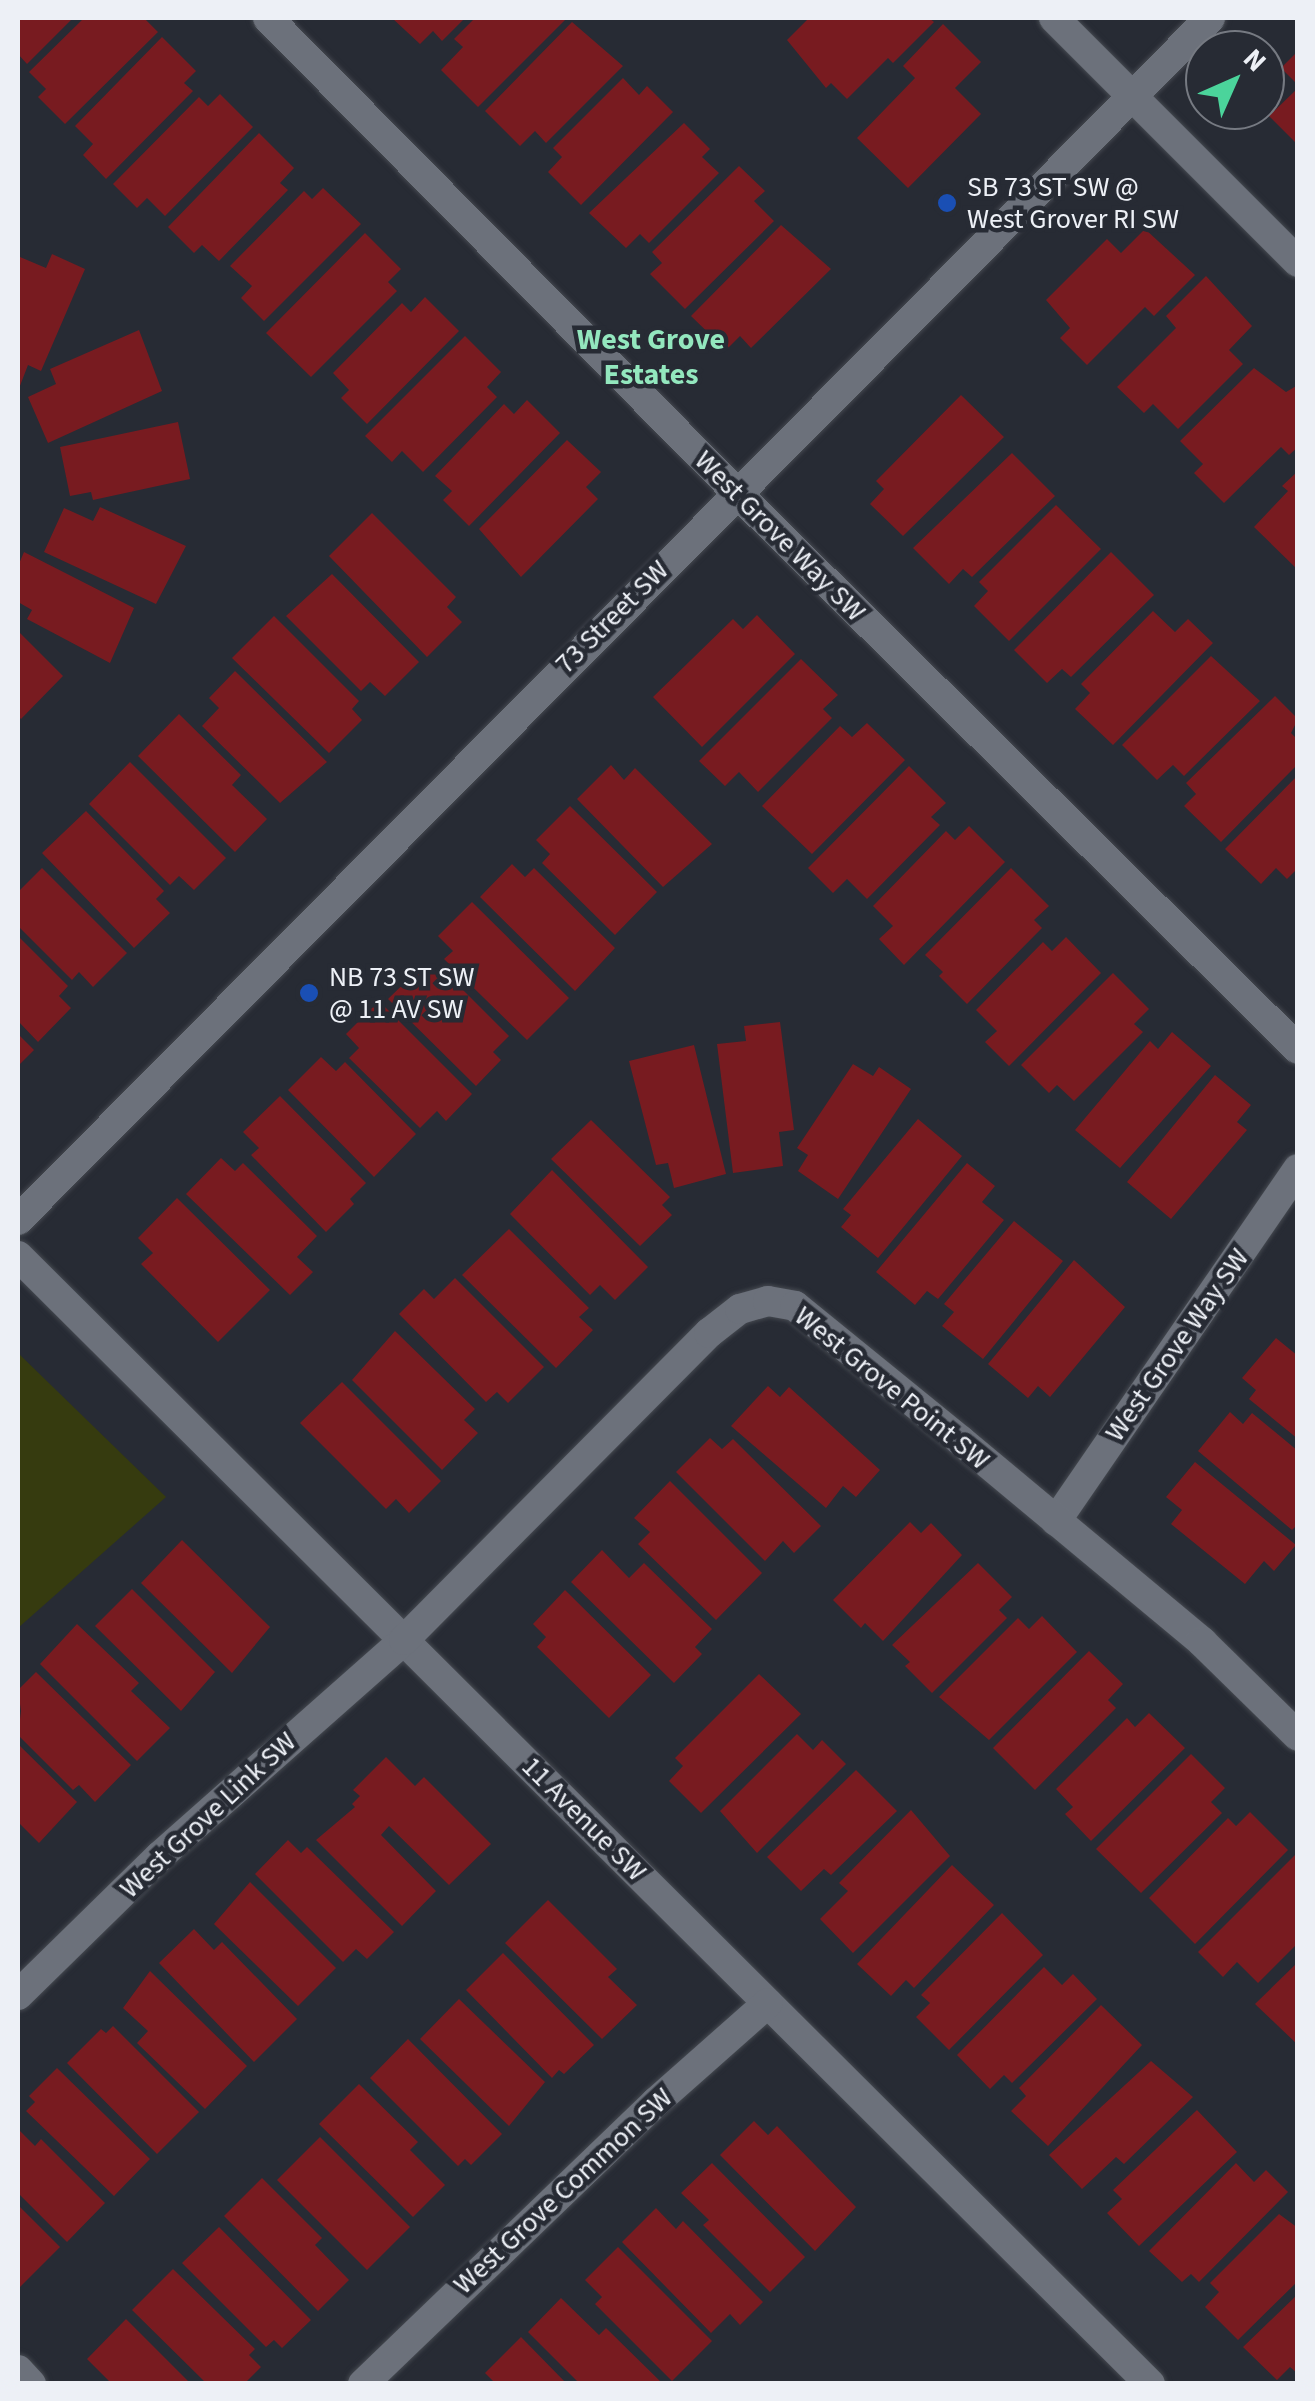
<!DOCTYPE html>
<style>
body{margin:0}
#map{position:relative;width:1315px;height:2401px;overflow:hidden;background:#272b34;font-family:"Source Sans 3",sans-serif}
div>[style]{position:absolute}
.green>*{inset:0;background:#363b0f}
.building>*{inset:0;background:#781b20}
.roads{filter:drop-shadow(0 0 2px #454950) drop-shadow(0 0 2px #454950)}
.minor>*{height:30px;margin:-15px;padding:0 15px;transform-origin:15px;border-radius:15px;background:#6c717b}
.dots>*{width:28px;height:28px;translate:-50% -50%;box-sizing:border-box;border:5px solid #272b34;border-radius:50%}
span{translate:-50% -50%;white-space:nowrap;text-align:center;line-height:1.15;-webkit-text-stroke:9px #272b34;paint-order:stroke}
.poi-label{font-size:28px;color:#edf0f6}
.left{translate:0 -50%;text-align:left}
.street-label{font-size:28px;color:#edf0f6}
.neighbourhood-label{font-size:30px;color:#93e7be;font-weight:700}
.frame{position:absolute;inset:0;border:20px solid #edf0f6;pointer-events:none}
.north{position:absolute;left:1185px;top:30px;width:100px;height:100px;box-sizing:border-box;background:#272b34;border:2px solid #767a82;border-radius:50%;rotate:45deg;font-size:28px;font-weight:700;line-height:40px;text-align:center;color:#edf0f6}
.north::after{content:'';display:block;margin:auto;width:35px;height:45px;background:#4bd49b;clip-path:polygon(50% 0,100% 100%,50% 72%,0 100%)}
</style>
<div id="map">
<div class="green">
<div style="clip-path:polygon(18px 1353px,166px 1497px,18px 1628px)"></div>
</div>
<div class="building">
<div style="clip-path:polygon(18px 18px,73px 18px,27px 64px,18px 54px)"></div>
<div style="clip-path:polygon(84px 18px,144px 18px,158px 32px,65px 124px,38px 97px,46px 89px,29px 72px)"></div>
<div style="clip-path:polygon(392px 18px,465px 18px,442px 41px,433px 31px,420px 44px)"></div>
<div style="clip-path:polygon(475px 18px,567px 18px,478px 107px,441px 70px,463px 47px,454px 39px)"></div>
<div style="clip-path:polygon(809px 18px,929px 18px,934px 22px,893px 63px,888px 58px,847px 99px,831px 83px,826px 88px,787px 40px)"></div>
<div style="clip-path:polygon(572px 22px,623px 66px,546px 143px,535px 131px,520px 146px,485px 111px)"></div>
<div style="clip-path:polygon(943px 24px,981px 62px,955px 88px,981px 114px,908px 188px,857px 138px,915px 78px,903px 66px)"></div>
<div style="clip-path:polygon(162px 37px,196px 71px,184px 83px,193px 91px,106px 179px,83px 155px,93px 144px,75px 126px)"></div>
<div style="clip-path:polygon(1298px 51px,1298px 85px,1281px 68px)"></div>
<div style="clip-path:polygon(623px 78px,639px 95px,647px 86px,673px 112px,581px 205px,548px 172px,562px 157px,553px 148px)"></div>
<div style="clip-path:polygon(1298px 88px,1298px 145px,1269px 116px)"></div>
<div style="clip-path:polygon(220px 94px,253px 127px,165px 216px,147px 198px,137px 208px,113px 184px,199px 97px,208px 106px)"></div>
<div style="clip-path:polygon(684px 123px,710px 149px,702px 157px,719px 173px,649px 243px,640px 234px,626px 248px,589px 213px)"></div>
<div style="clip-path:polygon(259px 133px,294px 168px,280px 183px,288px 190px,219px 261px,202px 245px,194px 253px,168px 227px)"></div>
<div style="clip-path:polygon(739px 166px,765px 191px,754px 201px,774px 221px,685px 309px,650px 274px,662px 263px,652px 252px)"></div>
<div style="clip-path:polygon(323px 188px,361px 224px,264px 321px,241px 298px,252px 286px,230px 266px,304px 191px,312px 199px)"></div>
<div style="clip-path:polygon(781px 225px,831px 269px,751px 348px,740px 336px,726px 350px,691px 316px)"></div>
<div style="clip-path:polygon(1145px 229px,1195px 275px,1154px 316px,1145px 307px,1087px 365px,1060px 338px,1070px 328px,1046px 300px,1107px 239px,1121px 253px)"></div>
<div style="clip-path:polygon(365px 233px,401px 269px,388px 282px,397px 291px,311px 377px,266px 333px)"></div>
<div style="clip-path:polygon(52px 254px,85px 269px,41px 371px,28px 365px,18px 391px,18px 263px,20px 257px,46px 268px)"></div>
<div style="clip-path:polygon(1206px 276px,1252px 326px,1229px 350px,1243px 364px,1178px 429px,1153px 404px,1144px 413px,1117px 387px,1176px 328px,1166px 316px)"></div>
<div style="clip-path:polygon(425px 297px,459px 331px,367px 424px,341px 398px,349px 390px,333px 373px,402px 303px,411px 312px)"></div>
<div style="clip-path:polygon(139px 330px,162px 391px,48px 443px,28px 397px,56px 384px,50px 369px)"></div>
<div style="clip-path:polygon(465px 336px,501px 372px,487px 387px,497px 397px,423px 472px,402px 451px,392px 462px,365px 436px)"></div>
<div style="clip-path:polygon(1254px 368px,1286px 392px,1298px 385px,1298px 447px,1289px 455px,1281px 447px,1224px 503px,1194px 473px,1203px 464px,1180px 441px)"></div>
<div style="clip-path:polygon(961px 395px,1004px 437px,903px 536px,870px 504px,884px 489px,876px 481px)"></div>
<div style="clip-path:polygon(527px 400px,560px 433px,469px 526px,443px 500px,452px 491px,435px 476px,504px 404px,514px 414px)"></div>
<div style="clip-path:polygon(178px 422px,190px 479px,93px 500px,91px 492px,70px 496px,60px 447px)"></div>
<div style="clip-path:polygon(567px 440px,601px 472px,586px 487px,598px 499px,521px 577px,479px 529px)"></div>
<div style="clip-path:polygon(1012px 453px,1055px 496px,972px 577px,963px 569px,949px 584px,913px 548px)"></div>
<div style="clip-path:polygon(1298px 471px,1298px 570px,1254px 527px,1288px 491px,1282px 486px)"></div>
<div style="clip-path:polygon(1056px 505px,1101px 549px,1009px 641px,974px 606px,988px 591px,979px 582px)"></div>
<div style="clip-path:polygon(100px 507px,186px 546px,156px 604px,44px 552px,64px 508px,93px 521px)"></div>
<div style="clip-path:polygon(372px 513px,456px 597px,447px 607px,462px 622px,427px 657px,329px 556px)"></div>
<div style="clip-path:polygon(24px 552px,134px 608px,110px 663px,27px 619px,32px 610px,18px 602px,18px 566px)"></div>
<div style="clip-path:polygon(1111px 552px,1154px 595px,1071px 677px,1062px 669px,1047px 683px,1014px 650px)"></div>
<div style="clip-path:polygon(332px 574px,419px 662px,385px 696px,370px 682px,361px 691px,286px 616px)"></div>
<div style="clip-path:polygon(1153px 611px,1175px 632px,1188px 619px,1213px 643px,1113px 745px,1075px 709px,1090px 693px,1081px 684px)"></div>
<div style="clip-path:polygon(757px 615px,795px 654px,702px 747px,653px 697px,733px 619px,743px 629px)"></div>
<div style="clip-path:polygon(274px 616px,359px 701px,352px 709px,362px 720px,329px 753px,232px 658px)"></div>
<div style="clip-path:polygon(18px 631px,63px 676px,21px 719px,18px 716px)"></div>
<div style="clip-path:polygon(1211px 656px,1260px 701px,1184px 776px,1173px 765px,1157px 780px,1122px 745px)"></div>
<div style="clip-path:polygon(801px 659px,838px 695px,823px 709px,832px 718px,758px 792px,739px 772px,725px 786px,699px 761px)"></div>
<div style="clip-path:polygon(235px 671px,327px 762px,280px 803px,202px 726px,219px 708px,209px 698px)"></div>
<div style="clip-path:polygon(1275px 696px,1298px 719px,1291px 733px,1298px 740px,1298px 764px,1221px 842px,1184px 806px,1196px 794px,1186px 783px)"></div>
<div style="clip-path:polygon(179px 714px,241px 775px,232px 785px,267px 819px,235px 852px,138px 756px)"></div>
<div style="clip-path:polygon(867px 723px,905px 760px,812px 854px,762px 806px,840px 726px,852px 737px)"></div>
<div style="clip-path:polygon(130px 762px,226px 858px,194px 890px,179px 876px,170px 885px,89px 804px)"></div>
<div style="clip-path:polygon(611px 765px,624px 780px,635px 768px,712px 844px,663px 887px,577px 799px)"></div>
<div style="clip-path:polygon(909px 766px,946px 803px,931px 817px,940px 825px,867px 899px,847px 879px,833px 893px,808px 868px)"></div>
<div style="clip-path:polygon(1298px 775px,1298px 868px,1287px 879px,1276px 868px,1261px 884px,1225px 849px)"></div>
<div style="clip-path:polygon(570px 806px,657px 892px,615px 935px,542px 863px,550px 854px,536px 840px)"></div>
<div style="clip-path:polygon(86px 811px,164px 891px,156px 899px,170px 913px,134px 948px,42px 853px)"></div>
<div style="clip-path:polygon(969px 826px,1005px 862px,904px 965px,879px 939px,893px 926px,873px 906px,946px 831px,955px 840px)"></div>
<div style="clip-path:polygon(512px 864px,525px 877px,534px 868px,615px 948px,575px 991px,480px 897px)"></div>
<div style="clip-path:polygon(42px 868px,127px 953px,93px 987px,79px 972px,72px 980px,18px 926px,18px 892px)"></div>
<div style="clip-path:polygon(1011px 868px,1049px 906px,1034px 920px,1042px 928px,967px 1004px,939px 976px,943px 972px,925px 955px)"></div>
<div style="clip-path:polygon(472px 902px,569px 998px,527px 1040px,444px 959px,453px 951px,438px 936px)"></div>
<div style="clip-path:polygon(18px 936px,68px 986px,59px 996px,71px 1008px,38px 1042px,18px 1021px)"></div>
<div style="clip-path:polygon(1066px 937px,1101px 973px,1009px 1066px,985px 1042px,997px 1031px,976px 1010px,1043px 942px,1052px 951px)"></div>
<div style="clip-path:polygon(423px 965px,433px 974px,440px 967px,509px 1036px,493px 1052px,501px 1060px,476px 1086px,388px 999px)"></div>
<div style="clip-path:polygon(1113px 973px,1149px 1009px,1134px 1024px,1143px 1032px,1074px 1101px,1057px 1085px,1049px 1093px,1021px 1065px)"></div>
<div style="clip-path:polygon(379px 1001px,472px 1094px,446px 1121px,437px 1111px,420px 1128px,349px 1058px,359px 1048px,346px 1034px)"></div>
<div style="clip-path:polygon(780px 1022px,794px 1130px,779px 1132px,783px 1166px,733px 1173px,717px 1044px,746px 1041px,744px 1026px)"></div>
<div style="clip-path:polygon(1172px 1032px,1211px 1066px,1120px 1168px,1075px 1130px,1150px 1041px,1158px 1049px)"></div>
<div style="clip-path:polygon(18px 1034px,34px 1050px,18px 1066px)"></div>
<div style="clip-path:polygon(694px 1045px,726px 1174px,674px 1188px,668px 1163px,656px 1165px,629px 1061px)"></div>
<div style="clip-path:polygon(321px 1057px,336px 1071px,345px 1062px,416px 1134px,374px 1177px,288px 1090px)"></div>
<div style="clip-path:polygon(853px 1064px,873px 1076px,879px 1067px,911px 1089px,838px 1199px,798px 1171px,808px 1155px,797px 1148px)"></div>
<div style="clip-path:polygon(1215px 1075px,1251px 1105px,1237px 1122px,1247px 1130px,1171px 1219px,1127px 1182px)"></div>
<div style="clip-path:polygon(280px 1096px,366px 1183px,350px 1199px,354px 1204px,326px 1232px,251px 1155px,259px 1148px,243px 1132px)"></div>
<div style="clip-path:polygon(918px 1119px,962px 1156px,878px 1258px,841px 1227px,851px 1215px,843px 1209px)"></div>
<div style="clip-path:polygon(591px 1120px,670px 1197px,662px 1205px,672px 1215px,640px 1246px,551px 1159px)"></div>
<div style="clip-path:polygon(221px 1158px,235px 1171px,243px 1163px,317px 1236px,297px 1257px,313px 1272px,290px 1295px,186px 1194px)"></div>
<div style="clip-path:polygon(967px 1163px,995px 1186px,982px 1202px,1004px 1220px,938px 1299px,927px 1291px,915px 1305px,876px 1272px)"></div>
<div style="clip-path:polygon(552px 1170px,648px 1267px,615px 1300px,600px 1285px,590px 1295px,510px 1214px)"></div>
<div style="clip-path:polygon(177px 1198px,270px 1290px,218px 1342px,141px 1264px,153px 1253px,138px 1238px)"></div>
<div style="clip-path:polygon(1014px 1221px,1063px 1261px,983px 1359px,942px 1326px,954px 1312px,944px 1304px)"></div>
<div style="clip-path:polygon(509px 1229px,589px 1308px,579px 1317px,593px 1330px,556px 1368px,462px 1275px)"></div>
<div style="clip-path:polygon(1074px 1260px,1125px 1307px,1050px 1397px,1038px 1386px,1028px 1398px,988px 1364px)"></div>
<div style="clip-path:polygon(455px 1278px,544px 1367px,508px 1403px,497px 1392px,486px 1402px,399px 1314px,424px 1289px,434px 1299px)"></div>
<div style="clip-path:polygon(395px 1331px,475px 1409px,464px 1420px,478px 1433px,442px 1470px,352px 1380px)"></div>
<div style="clip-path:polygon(1276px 1338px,1298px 1356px,1298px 1439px,1249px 1399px,1256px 1390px,1242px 1378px)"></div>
<div style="clip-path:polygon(342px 1382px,441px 1481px,409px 1513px,396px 1499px,386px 1509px,300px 1423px)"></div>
<div style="clip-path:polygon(768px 1386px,780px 1397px,789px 1387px,880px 1470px,856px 1497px,843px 1486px,826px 1508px,731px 1426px)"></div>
<div style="clip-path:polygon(1230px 1412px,1243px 1424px,1252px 1413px,1298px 1451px,1298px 1524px,1292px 1530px,1198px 1451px)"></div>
<div style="clip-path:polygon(710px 1438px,722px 1449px,733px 1439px,821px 1526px,794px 1553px,783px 1541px,765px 1561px,676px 1472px)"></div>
<div style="clip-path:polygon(1195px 1462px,1296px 1545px,1274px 1571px,1264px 1561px,1245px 1584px,1171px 1524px,1182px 1510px,1166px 1497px)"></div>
<div style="clip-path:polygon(670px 1481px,762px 1573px,716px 1620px,638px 1544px,650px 1532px,634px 1518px)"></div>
<div style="clip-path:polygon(910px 1522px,921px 1533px,931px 1523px,962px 1555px,883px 1641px,865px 1623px,861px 1628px,833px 1600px)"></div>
<div style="clip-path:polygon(182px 1540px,270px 1627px,232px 1673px,141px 1583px)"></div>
<div style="clip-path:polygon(602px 1550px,629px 1578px,644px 1563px,712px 1629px,695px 1647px,702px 1654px,674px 1683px,571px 1582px)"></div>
<div style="clip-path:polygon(978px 1563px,1012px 1597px,999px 1610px,1007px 1618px,932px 1693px,905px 1666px,910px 1662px,892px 1645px)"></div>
<div style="clip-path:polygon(132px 1589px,215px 1672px,181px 1711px,95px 1626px)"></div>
<div style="clip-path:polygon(565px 1590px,651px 1675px,609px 1718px,537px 1647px,546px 1637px,533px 1624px)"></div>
<div style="clip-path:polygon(1042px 1616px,1077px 1652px,989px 1740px,939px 1697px,1018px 1618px,1029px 1629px)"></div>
<div style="clip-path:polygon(77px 1624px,139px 1683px,131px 1691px,170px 1728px,137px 1761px,40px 1664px)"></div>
<div style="clip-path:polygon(1089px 1651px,1123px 1684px,1108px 1700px,1116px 1708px,1035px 1790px,993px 1748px)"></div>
<div style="clip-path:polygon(36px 1672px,131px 1765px,95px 1802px,79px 1785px,73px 1790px,18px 1735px,21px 1711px,18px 1690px)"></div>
<div style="clip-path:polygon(759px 1674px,801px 1714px,701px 1813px,669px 1781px,683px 1766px,675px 1758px)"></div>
<div style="clip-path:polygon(1149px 1713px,1185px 1748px,1091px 1841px,1065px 1814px,1073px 1807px,1056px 1789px,1127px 1718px,1135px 1727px)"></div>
<div style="clip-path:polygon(797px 1734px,813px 1750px,822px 1740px,846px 1764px,757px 1853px,720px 1811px)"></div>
<div style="clip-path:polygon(18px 1744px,77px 1802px,39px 1843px,18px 1822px)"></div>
<div style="clip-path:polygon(1191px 1754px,1225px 1788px,1211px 1802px,1222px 1813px,1141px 1893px,1096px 1849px)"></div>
<div style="clip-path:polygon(386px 1757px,415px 1786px,424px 1777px,491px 1844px,449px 1885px,389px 1826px,381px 1835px,436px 1891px,402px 1926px,316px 1840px,355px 1807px,352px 1804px,360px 1796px,353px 1790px)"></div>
<div style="clip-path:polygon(856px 1770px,897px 1811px,831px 1875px,824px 1869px,801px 1891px,767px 1857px)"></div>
<div style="clip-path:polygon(911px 1810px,950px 1856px,853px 1953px,820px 1919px,848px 1891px,839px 1883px)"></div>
<div style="clip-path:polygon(1250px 1812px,1288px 1850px,1195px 1944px,1149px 1898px,1228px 1818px,1236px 1826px)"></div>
<div style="clip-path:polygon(288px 1840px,301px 1853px,307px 1847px,394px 1932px,367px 1959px,356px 1949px,343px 1962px,255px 1874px)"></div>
<div style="clip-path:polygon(1298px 1852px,1298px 1943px,1258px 1983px,1237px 1962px,1223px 1977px,1198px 1952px)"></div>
<div style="clip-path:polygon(952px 1865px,994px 1905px,914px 1988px,906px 1980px,891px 1996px,857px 1964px)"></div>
<div style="clip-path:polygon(250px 1882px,336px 1968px,298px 2006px,214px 1924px)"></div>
<div style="clip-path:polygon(548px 1900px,617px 1969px,608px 1977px,637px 2005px,602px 2039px,505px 1943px)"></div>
<div style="clip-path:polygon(1002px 1913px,1043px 1955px,949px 2050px,916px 2017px,930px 2003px,921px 1995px)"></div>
<div style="clip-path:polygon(194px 1929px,214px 1950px,222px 1942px,297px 2019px,254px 2062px,159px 1963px)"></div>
<div style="clip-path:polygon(503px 1953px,594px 2045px,564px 2074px,559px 2070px,552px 2078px,466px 1990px)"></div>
<div style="clip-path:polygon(1298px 1962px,1298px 2045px,1255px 2004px)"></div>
<div style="clip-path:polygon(1044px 1967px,1062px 1985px,1073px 1974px,1097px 1999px,1012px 2083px,1004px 2075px,990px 2089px,957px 2055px)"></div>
<div style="clip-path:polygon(150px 1971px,247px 2066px,205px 2109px,137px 2043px,148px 2031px,123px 2008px)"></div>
<div style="clip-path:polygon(459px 1999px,545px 2082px,509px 2126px,420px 2039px)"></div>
<div style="clip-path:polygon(1101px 2005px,1142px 2045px,1048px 2146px,1011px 2111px,1026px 2096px,1019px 2088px)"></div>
<div style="clip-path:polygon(113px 2026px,199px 2112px,157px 2154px,67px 2063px,101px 2029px,106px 2033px)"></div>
<div style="clip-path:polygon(408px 2039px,502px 2134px,471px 2165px,465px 2159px,458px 2166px,370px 2078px)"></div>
<div style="clip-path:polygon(1151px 2061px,1193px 2097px,1124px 2164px,1116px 2157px,1082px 2189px,1049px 2155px)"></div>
<div style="clip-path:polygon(57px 2068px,150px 2159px,114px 2196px,26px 2111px,35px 2102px,29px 2096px)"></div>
<div style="clip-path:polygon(359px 2084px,418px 2142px,410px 2150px,445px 2185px,413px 2217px,319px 2124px)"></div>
<div style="clip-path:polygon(1197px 2110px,1237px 2152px,1139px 2246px,1107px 2213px,1122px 2199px,1113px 2190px)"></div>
<div style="clip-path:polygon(754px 2121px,768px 2135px,777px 2126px,856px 2207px,815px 2251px,720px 2155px)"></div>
<div style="clip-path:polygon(18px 2129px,35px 2146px,41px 2139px,105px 2203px,67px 2242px,18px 2193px)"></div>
<div style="clip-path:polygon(320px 2137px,410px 2227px,367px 2270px,277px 2180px)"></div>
<div style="clip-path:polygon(712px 2163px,805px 2257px,770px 2292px,703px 2225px,709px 2220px,681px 2193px)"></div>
<div style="clip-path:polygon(1236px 2163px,1254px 2182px,1266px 2170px,1288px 2192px,1199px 2282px,1191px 2274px,1182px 2282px,1149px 2251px)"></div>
<div style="clip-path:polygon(262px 2178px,322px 2238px,315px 2245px,349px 2280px,318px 2311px,224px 2216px)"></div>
<div style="clip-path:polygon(18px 2205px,60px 2247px,18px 2289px)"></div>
<div style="clip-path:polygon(656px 2208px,676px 2229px,683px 2221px,763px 2302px,740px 2325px,730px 2314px,711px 2333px,622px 2242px)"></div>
<div style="clip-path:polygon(1279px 2214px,1298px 2228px,1298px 2281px,1238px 2340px,1205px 2307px,1219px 2292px,1210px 2283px)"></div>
<div style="clip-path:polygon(219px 2227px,311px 2320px,282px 2348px,274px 2340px,266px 2347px,182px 2263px)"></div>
<div style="clip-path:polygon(618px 2247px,712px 2341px,672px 2381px,595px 2304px,602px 2297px,585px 2280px)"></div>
<div style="clip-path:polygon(173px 2269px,255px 2349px,249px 2355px,261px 2367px,244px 2384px,207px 2384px,132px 2310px)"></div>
<div style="clip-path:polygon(1298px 2294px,1298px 2374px,1290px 2367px,1277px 2380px,1243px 2347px)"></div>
<div style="clip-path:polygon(561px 2298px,599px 2335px,606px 2328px,663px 2384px,580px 2384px,528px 2332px)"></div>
<div style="clip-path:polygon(126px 2319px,191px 2384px,112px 2384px,87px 2359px)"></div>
<div style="clip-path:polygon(521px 2337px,567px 2384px,496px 2384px,485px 2373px)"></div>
</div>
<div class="roads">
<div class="minor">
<div style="left:268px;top:18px;width:666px;rotate:45.36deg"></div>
<div style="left:736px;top:492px;width:791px;rotate:44.74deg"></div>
<div style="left:1054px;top:18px;width:345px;rotate:45deg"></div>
<div style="left:18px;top:1220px;width:1693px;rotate:-45.24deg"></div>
<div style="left:18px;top:1256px;width:1598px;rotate:44.9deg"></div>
<div style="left:1056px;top:1521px;width:427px;rotate:-55.5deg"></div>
<div style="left:18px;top:1995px;width:199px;rotate:-44.4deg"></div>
<div style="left:160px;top:1856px;width:326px;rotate:-41.5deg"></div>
<div style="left:404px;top:1640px;width:433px;rotate:-45.2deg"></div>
<div style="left:709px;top:1333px;width:39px;rotate:-38deg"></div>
<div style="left:740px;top:1309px;width:29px;rotate:-16deg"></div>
<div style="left:768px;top:1301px;width:27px;rotate:10deg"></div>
<div style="left:795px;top:1306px;width:214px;rotate:39.1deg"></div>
<div style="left:961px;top:1441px;width:314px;rotate:39.8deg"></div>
<div style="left:1202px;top:1642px;width:134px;rotate:44.4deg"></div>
<div style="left:18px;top:2370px;width:19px;rotate:47deg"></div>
<div style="left:363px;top:2384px;width:407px;rotate:-43.9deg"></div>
<div style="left:656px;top:2102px;width:149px;rotate:-41.5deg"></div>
</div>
</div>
<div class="dots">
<div style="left:947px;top:203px;background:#1a4fb4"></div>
<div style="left:309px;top:993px;background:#1a4fb4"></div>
</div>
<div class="poi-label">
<span class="left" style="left:967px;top:203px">SB 73 ST SW @<br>West Grover RI SW</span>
<span class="left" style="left:329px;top:993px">NB 73 ST SW<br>@ 11 AV SW</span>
</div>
<div class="street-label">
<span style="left:780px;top:536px;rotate:45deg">West Grove Way SW</span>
<span style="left:612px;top:617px;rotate:-45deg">73 Street SW</span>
<span style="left:1177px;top:1345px;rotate:-55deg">West Grove Way SW</span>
<span style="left:892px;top:1388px;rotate:39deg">West Grove Point SW</span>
<span style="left:208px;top:1815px;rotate:-43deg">West Grove Link SW</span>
<span style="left:584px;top:1819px;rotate:45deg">11 Avenue SW</span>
<span style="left:563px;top:2191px;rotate:-43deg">West Grove Common SW</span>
</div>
<div class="neighbourhood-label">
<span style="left:651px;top:357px">West Grove<br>Estates</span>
</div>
<div class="frame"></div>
<div class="north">N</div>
</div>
